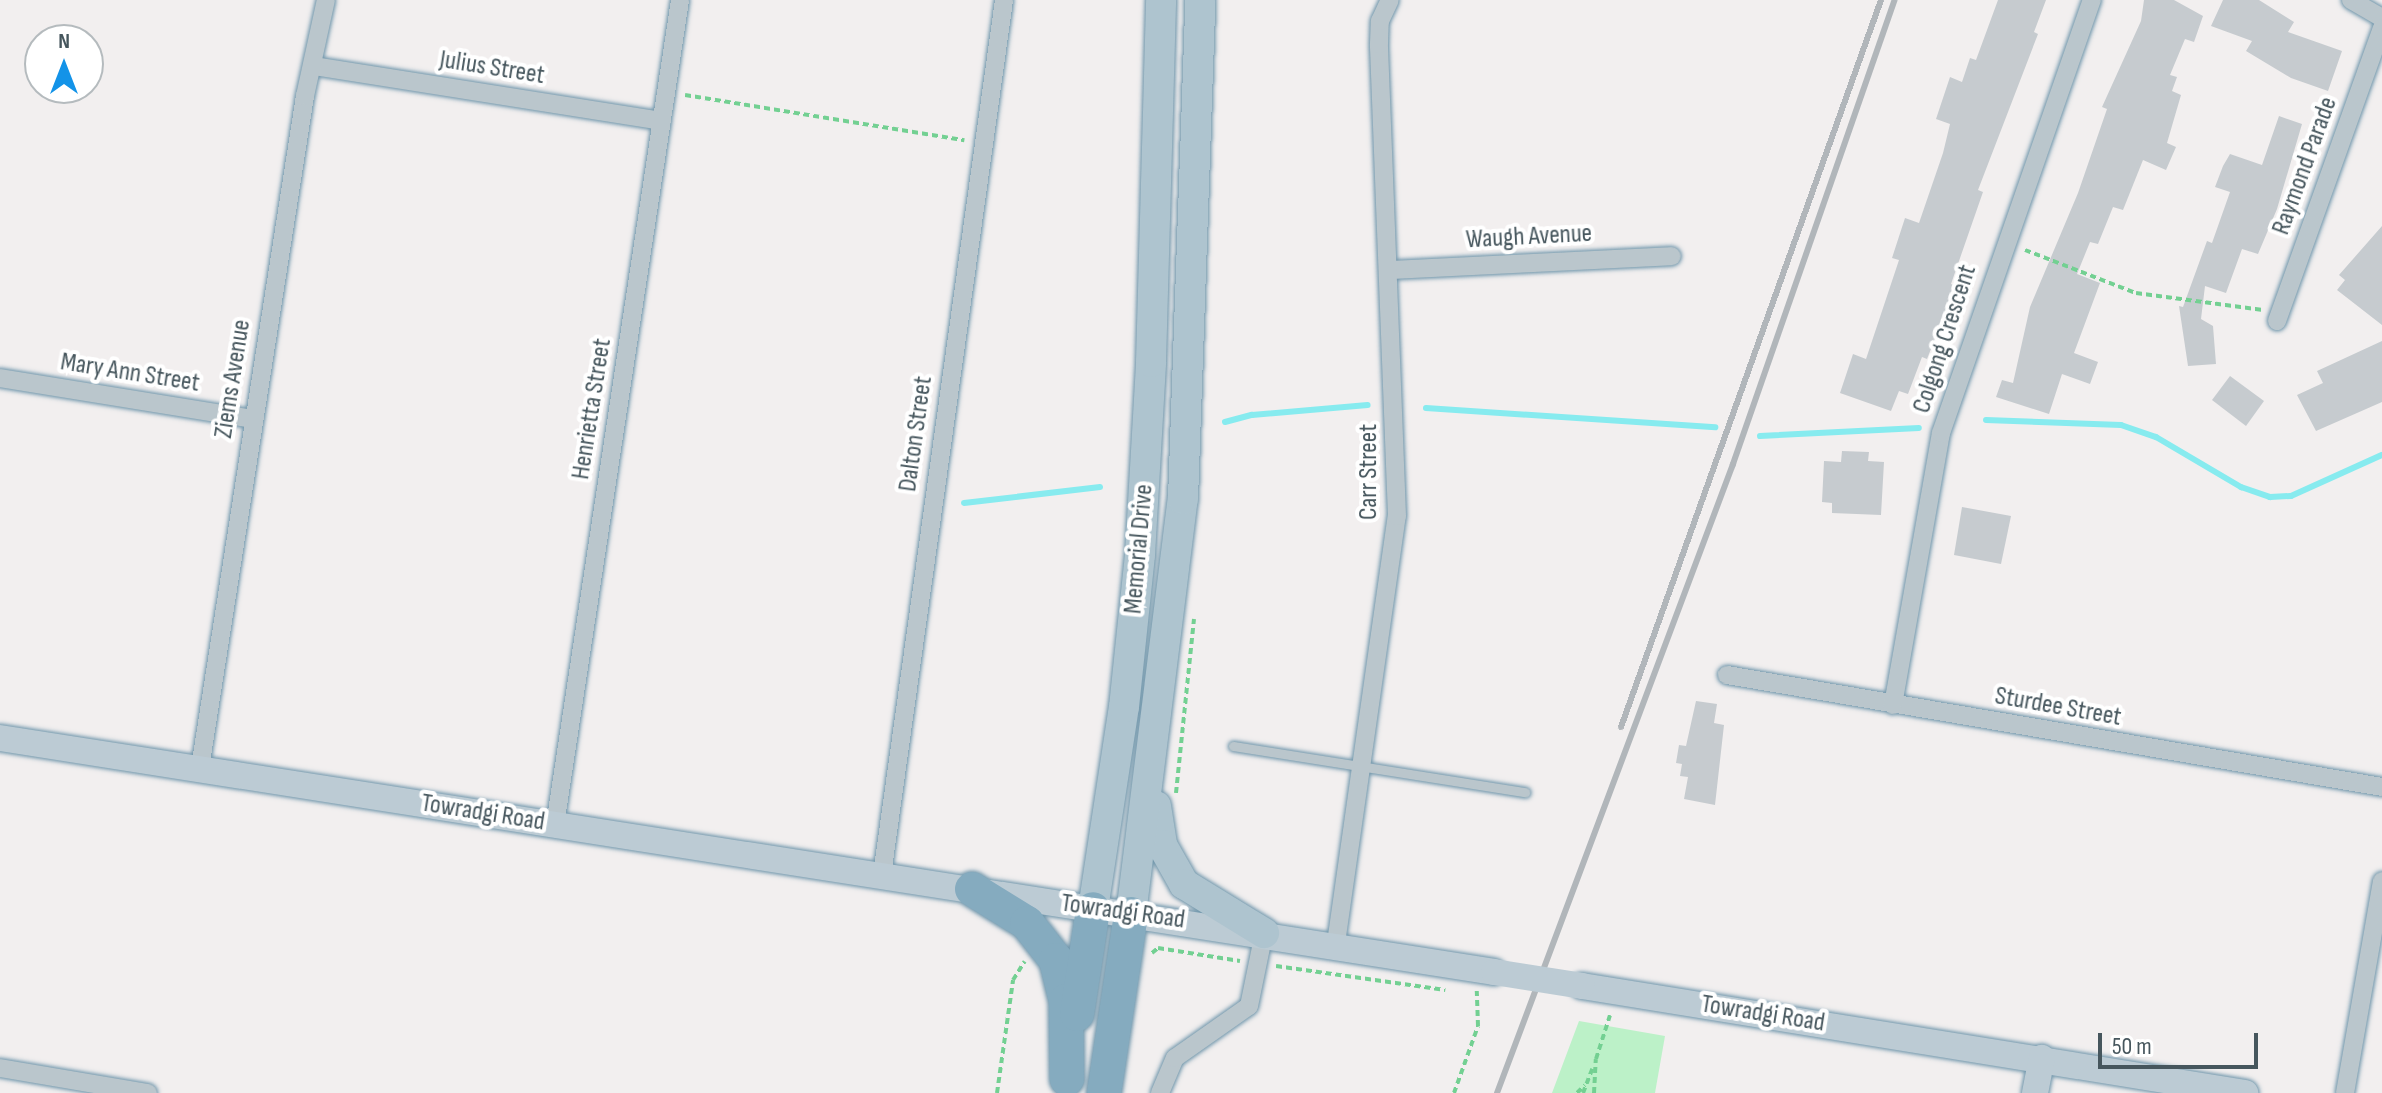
<!DOCTYPE html>
<style>
body{margin:0}
#map{position:relative;width:2382px;height:1093px;overflow:hidden;background:#f2efef;font-family:"Sofia Sans Condensed",sans-serif}
div>[style]{position:absolute}
.green>*{inset:0;background:#bcf1c8}
.stream>*{height:6px;margin:-3px;padding:0 3px;transform-origin:3px;border-radius:3px;background:#87ebef}
.building>*{inset:0;background:#c6cbcf}
.path>*{height:4px;margin-top:-2px;transform-origin:0;background:repeating-linear-gradient(90deg,#73d092 0 6px,transparent 0 10px)}
.roads{filter:drop-shadow(0 0 2px #7096ab) drop-shadow(0 0 2px #7096ab)}
.lane>*{height:9px;margin:-4.5px;padding:0 4.5px;transform-origin:4.5px;border-radius:4.5px;background:#bac6cc}
.street>*{height:18px;margin:-9px;padding:0 9px;transform-origin:9px;border-radius:9px;background:#bac6cc}
.secondary>*{height:26px;margin:-13px;padding:0 13px;transform-origin:13px;border-radius:13px;background:#bccbd4}
.primary>*{height:30px;margin:-15px;padding:0 15px;transform-origin:15px;border-radius:15px;background:#aec4cf}
.highway>*{height:34px;margin:-17px;padding:0 17px;transform-origin:17px;border-radius:17px;background:#85abbf}
.rail>*{height:6px;margin:-3px;padding:0 3px;transform-origin:3px;border-radius:3px;background:#b1b6ba}
.secondary-bridge>*{height:26px;margin:-13px;padding:0 13px;transform-origin:13px;border-radius:13px;background:#bccbd4}
span{translate:-50% -50%;white-space:nowrap;text-align:center;line-height:1.15;-webkit-text-stroke:8px #fff;paint-order:stroke}
.street-label{font-size:26px;color:#46565d}
.north{position:absolute;left:24px;top:24px;width:80px;height:80px;box-sizing:border-box;background:#fff;border:2px solid #b5bbbe;border-radius:50%;rotate:0deg;font-size:22px;font-weight:700;line-height:32px;text-align:center;color:#46565d}
.north::after{content:'';display:block;margin:auto;width:28px;height:36px;background:#1393e8;clip-path:polygon(50% 0,100% 100%,50% 72%,0 100%)}
.scale{position:absolute;left:2098px;top:1033px;width:160px;height:36px;box-sizing:border-box;border:4px solid #46565d;border-top:0;padding-left:10px;font-size:24px;line-height:28px;white-space:nowrap;color:#46565d;-webkit-text-stroke:6px #fff;paint-order:stroke}
</style>
<div id="map">
<div class="green">
<div style="clip-path:polygon(1579px 1021px,1665px 1036px,1655px 1093px,1552px 1093px)"></div>
</div>
<div class="stream">
<div style="left:1426px;top:408px;width:290px;rotate:3.8deg"></div>
<div style="left:1986px;top:420px;width:135px;rotate:2.1deg"></div>
<div style="left:2121px;top:425px;width:37px;rotate:19deg"></div>
<div style="left:2156px;top:437px;width:99px;rotate:30.5deg"></div>
<div style="left:2241px;top:487px;width:31px;rotate:19deg"></div>
<div style="left:2270px;top:497px;width:21px;rotate:-3deg"></div>
<div style="left:2291px;top:496px;width:100px;rotate:-24.3deg"></div>
<div style="left:1225px;top:422px;width:28px;rotate:-15deg"></div>
<div style="left:1252px;top:415px;width:116px;rotate:-4.9deg"></div>
<div style="left:1760px;top:436px;width:159px;rotate:-2.9deg"></div>
<div style="left:964px;top:503px;width:137px;rotate:-6.7deg"></div>
</div>
<div class="building">
<div style="clip-path:polygon(1998px 0,2046px 0,2034px 32px,2038px 34px,1978px 190px,1983px 192px,1951px 284px,1956px 286px,1927px 359px,1922px 357px,1908px 394px,1899px 391px,1891px 411px,1840px 393px,1853px 354px,1866px 359px,1899px 260px,1892px 258px,1905px 218px,1919px 223px,1943px 153px,1950px 124px,1936px 119px,1950px 77px,1962px 82px,1970px 58px,1976px 60px)"></div>
<div style="clip-path:polygon(2144px 0,2174px 0,2203px 16px,2194px 42px,2185px 39px,2170px 75px,2177px 77px,2172px 91px,2181px 95px,2167px 143px,2176px 147px,2166px 170px,2143px 160px,2123px 210px,2113px 207px,2098px 244px,2090px 242px,2077px 274px,2100px 283px,2074px 353px,2098px 362px,2090px 384px,2062px 374px,2049px 414px,1996px 397px,2002px 380px,2013px 383px,2030px 307px,2078px 193px,2107px 109px,2102px 107px,2141px 21px)"></div>
<div style="clip-path:polygon(2223px 0,2259px 0,2294px 22px,2288px 32px,2342px 51px,2328px 91px,2291px 78px,2246px 51px,2252px 41px,2211px 26px)"></div>
<div style="clip-path:polygon(2279px 116px,2302px 124px,2277px 209px,2258px 254px,2242px 249px,2226px 293px,2205px 286px,2201px 319px,2213px 326px,2216px 364px,2188px 366px,2179px 306px,2183px 307px,2207px 241px,2212px 243px,2230px 192px,2215px 187px,2223px 166px,2230px 154px,2262px 165px)"></div>
<div style="clip-path:polygon(2382px 226px,2382px 325px,2337px 290px,2345px 280px,2339px 275px)"></div>
<div style="clip-path:polygon(2382px 341px,2382px 402px,2316px 431px,2297px 395px,2323px 383px,2317px 371px)"></div>
<div style="clip-path:polygon(2230px 376px,2264px 401px,2246px 426px,2212px 400px)"></div>
<div style="clip-path:polygon(1842px 451px,1869px 452px,1868px 461px,1884px 462px,1881px 515px,1832px 513px,1832px 503px,1822px 502px,1824px 461px,1841px 462px)"></div>
<div style="clip-path:polygon(1962px 507px,2011px 516px,2001px 564px,1954px 555px)"></div>
<div style="clip-path:polygon(1696px 701px,1717px 704px,1714px 723px,1724px 725px,1715px 805px,1684px 799px,1688px 777px,1680px 776px,1682px 764px,1676px 763px,1679px 745px,1686px 746px)"></div>
</div>
<div class="path">
<div style="left:685px;top:95px;width:283px;rotate:9.2deg"></div>
<div style="left:2025px;top:250px;width:119px;rotate:21.2deg"></div>
<div style="left:2136px;top:293px;width:128px;rotate:7.6deg"></div>
<div style="left:1176px;top:793px;width:175px;rotate:-84.1deg"></div>
<div style="left:1152px;top:953px;width:8px;rotate:-40deg"></div>
<div style="left:1158px;top:948px;width:83px;rotate:9deg"></div>
<div style="left:1276px;top:966px;width:171px;rotate:8.1deg"></div>
<div style="left:997px;top:1093px;width:114px;rotate:-81.9deg"></div>
<div style="left:1013px;top:980px;width:22px;rotate:-58deg"></div>
<div style="left:1454px;top:1093px;width:71px;rotate:-70.3deg"></div>
<div style="left:1478px;top:1026px;width:35px;rotate:-92deg"></div>
<div style="left:1577px;top:1093px;width:11px;rotate:-45deg"></div>
<div style="left:1583px;top:1093px;width:26px;rotate:-69deg"></div>
<div style="left:1594px;top:1093px;width:34px;rotate:-87deg"></div>
<div style="left:1596px;top:1059px;width:46px;rotate:-72.3deg"></div>
</div>
<div class="roads">
<div class="lane">
<div style="left:1233px;top:746px;width:296px;rotate:9deg"></div>
</div>
<div class="street">
<div style="left:2351px;top:0;width:36px;rotate:30deg"></div>
<div style="left:314px;top:66px;width:352px;rotate:9deg"></div>
<div style="left:1390px;top:270px;width:282px;rotate:-2.8deg"></div>
<div style="left:2277px;top:321px;width:311px;rotate:-70.3deg"></div>
<div style="left:0;top:378px;width:256px;rotate:9.2deg"></div>
<div style="left:1727px;top:675px;width:665px;rotate:9.7deg"></div>
<div style="left:1893px;top:705px;width:276px;rotate:-80deg"></div>
<div style="left:1941px;top:433px;width:459px;rotate:-70.8deg"></div>
<div style="left:200px;top:768px;width:680px;rotate:-81.12deg"></div>
<div style="left:305px;top:96px;width:98px;rotate:-77.7deg"></div>
<div style="left:555px;top:825px;width:834px;rotate:-81.38deg"></div>
<div style="left:882px;top:875px;width:883px;rotate:-82.06deg"></div>
<div style="left:1336px;top:943px;width:431px;rotate:-81.9deg"></div>
<div style="left:1397px;top:516px;width:472px;rotate:-92.2deg"></div>
<div style="left:1379px;top:44px;width:23px;rotate:-88deg"></div>
<div style="left:1380px;top:21px;width:23px;rotate:-65deg"></div>
<div style="left:0;top:1068px;width:150px;rotate:9.6deg"></div>
<div style="left:1160px;top:1093px;width:38px;rotate:-67deg"></div>
<div style="left:1175px;top:1058px;width:90px;rotate:-35.1deg"></div>
<div style="left:1249px;top:1006px;width:75px;rotate:-78.4deg"></div>
<div style="left:2345px;top:1093px;width:215px;rotate:-80.1deg"></div>
</div>
<div class="secondary">
<div style="left:0;top:738px;width:1512px;rotate:8.9deg"></div>
<div style="left:1582px;top:986px;width:672px;rotate:9.17deg"></div>
<div style="left:2035px;top:1093px;width:36px;rotate:-79deg"></div>
</div>
<div class="primary">
<div style="left:1156px;top:806px;width:39px;rotate:81deg"></div>
<div style="left:1162px;top:845px;width:45px;rotate:60.6deg"></div>
<div style="left:1184px;top:884px;width:94px;rotate:31.5deg"></div>
<div style="left:1093px;top:909px;width:204px;rotate:-81.3deg"></div>
<div style="left:1124px;top:707px;width:153px;rotate:-84deg"></div>
<div style="left:1140px;top:555px;width:193px;rotate:-86.7deg"></div>
<div style="left:1151px;top:362px;width:362px;rotate:-88.4deg"></div>
<div style="left:1131px;top:914px;width:418px;rotate:-82.9deg"></div>
<div style="left:1183px;top:499px;width:499px;rotate:-88deg"></div>
</div>
<div class="highway">
<div style="left:972px;top:889px;width:65px;rotate:31.7deg"></div>
<div style="left:1027px;top:923px;width:47px;rotate:51.9deg"></div>
<div style="left:1056px;top:960px;width:42px;rotate:76.3deg"></div>
<div style="left:1066px;top:1001px;width:78px;rotate:89.3deg"></div>
<div style="left:1077px;top:1014px;width:106px;rotate:-81.3deg"></div>
<div style="left:1104px;top:1093px;width:181px;rotate:-81.4deg"></div>
</div>
</div>
<div class="rail">
<div style="left:1621px;top:727px;width:772px;rotate:-70.32deg"></div>
<div style="left:1497px;top:1093px;width:672px;rotate:-69.43deg"></div>
<div style="left:1733px;top:464px;width:491px;rotate:-70.8deg"></div>
</div>
<div class="secondary-bridge">
<div style="left:1494px;top:972px;width:89px;rotate:9deg"></div>
</div>
<div class="street-label">
<span style="left:492px;top:68px;rotate:9deg">Julius Street</span>
<span style="left:2305px;top:166px;rotate:-70deg">Raymond Parade</span>
<span style="left:1529px;top:237px;rotate:-3deg">Waugh Avenue</span>
<span style="left:1945px;top:339px;rotate:-72deg">Colgong Crescent</span>
<span style="left:130px;top:373px;rotate:9deg">Mary Ann Street</span>
<span style="left:233px;top:379px;rotate:-81deg">Ziems Avenue</span>
<span style="left:592px;top:409px;rotate:-81deg">Henrietta Street</span>
<span style="left:916px;top:434px;rotate:-82deg">Dalton Street</span>
<span style="left:1369px;top:472px;rotate:-90deg">Carr Street</span>
<span style="left:1139px;top:549px;rotate:-85deg">Memorial Drive</span>
<span style="left:2058px;top:707px;rotate:10deg">Sturdee Street</span>
<span style="left:483px;top:813px;rotate:9deg">Towradgi Road</span>
<span style="left:1123px;top:912px;rotate:8deg">Towradgi Road</span>
<span style="left:1763px;top:1014px;rotate:9deg">Towradgi Road</span>
</div>
<div class="north">N</div>
<div class="scale">50 m</div>
</div>
